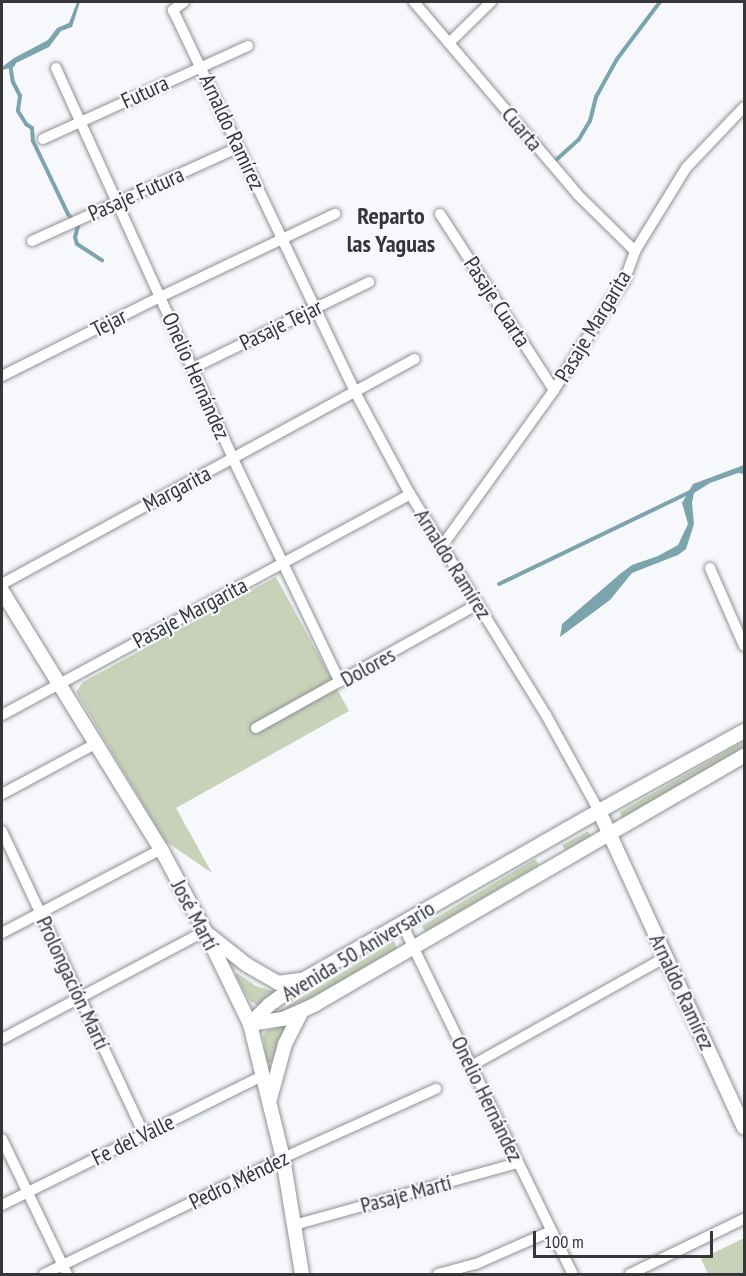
<!DOCTYPE html>
<meta charset="utf-8">
<style>
body{margin:0}
#map{position:relative;width:746px;height:1276px;overflow:hidden;background:#f6f8fc;font-family:"PT Sans Narrow",sans-serif}
div>[style]{position:absolute}
.green>*{inset:0;background:#c8d2b8}
.water>*{inset:0;background:#7ca4ac}
.stream>*{height:4px;margin:-2px;padding:0 2px;transform-origin:2px;border-radius:2px;background:#7ca4ac}
.roads{filter:drop-shadow(0 0 2px #8f9195) drop-shadow(0 0 2px #8f9195)}
.street>*{height:10px;margin:-5px;padding:0 5px;transform-origin:5px;border-radius:5px;background:#fff}
.secondary>*{height:14px;margin:-7px;padding:0 7px;transform-origin:7px;border-radius:7px;background:#fff}
span{translate:-50% -50%;white-space:nowrap;text-align:center;line-height:1.15;-webkit-text-stroke:4.5px #f6f8fc;paint-order:stroke}
.street-label{font-size:22px;color:#353638}
.neighbourhood-label{font-size:24px;color:#353638;font-weight:700}
.frame{position:absolute;inset:0;border:3px solid #353638;pointer-events:none}
.scale{position:absolute;left:533px;top:1231px;width:180px;height:27px;box-sizing:border-box;border:3px solid #353638;border-top:0;padding-left:8px;font-size:18px;line-height:21px;white-space:nowrap;color:#353638;-webkit-text-stroke:4px #f6f8fc;paint-order:stroke}
</style>
<div id="map">
<div class="green">
<div style="clip-path:polygon(276px 577px,349px 711px,176px 808px,212px 873px,165px 841px,76px 692px,83px 682px)"></div>
<div style="clip-path:polygon(744px 741px,744px 748px,622px 819px,620px 812px)"></div>
<div style="clip-path:polygon(588px 831px,591px 836px,565px 850px,562px 845px)"></div>
<div style="clip-path:polygon(535px 859px,539px 865px,425px 932px,422px 926px)"></div>
<div style="clip-path:polygon(394px 941px,397px 949px,289px 1012px,271px 1016px)"></div>
<div style="clip-path:polygon(237px 973px,256px 986px,275px 992px,275px 996px,259px 1006px,250px 1001px,235px 975px)"></div>
<div style="clip-path:polygon(286px 1025px,287px 1027px,271px 1063px,267px 1063px,263px 1036px,266px 1031px)"></div>
<div style="clip-path:polygon(744px 1238px,744px 1274px,708px 1274px,701px 1259px)"></div>
</div>
<div class="water">
<div style="clip-path:polygon(77px 2px,80px 2px,72px 27px,61px 31px,49px 47px,16px 63px,14px 67px,2px 70px,2px 67px,14px 58px,48px 40px,57px 28px,69px 23px)"></div>
<div style="clip-path:polygon(744px 465px,744px 474px,738px 473px,710px 483px,694px 493px,692px 503px,694px 524px,686px 549px,678px 555px,632px 573px,610px 600px,560px 637px,562px 624px,620px 574px,632px 565px,658px 556px,678px 545px,688px 524px,682px 503px,693px 484px)"></div>
</div>
<div class="stream">
<div style="left:10px;top:64px;width:18px;rotate:81deg"></div>
<div style="left:13px;top:82px;width:16px;rotate:63deg"></div>
<div style="left:20px;top:96px;width:15px;rotate:98deg"></div>
<div style="left:18px;top:111px;width:15px;rotate:58deg"></div>
<div style="left:26px;top:124px;width:7px;rotate:34deg"></div>
<div style="left:32px;top:128px;width:13px;rotate:86deg"></div>
<div style="left:33px;top:141px;width:81px;rotate:64.4deg"></div>
<div style="left:68px;top:214px;width:16px;rotate:50deg"></div>
<div style="left:78px;top:226px;width:11px;rotate:105deg"></div>
<div style="left:75px;top:237px;width:7px;rotate:74deg"></div>
<div style="left:77px;top:244px;width:30px;rotate:33deg"></div>
<div style="left:556px;top:160px;width:31px;rotate:-42deg"></div>
<div style="left:579px;top:139px;width:21px;rotate:-59deg"></div>
<div style="left:590px;top:121px;width:25px;rotate:-76deg"></div>
<div style="left:596px;top:97px;width:43px;rotate:-61.1deg"></div>
<div style="left:617px;top:59px;width:71px;rotate:-53deg"></div>
<div style="left:499px;top:584px;width:212px;rotate:-25.7deg"></div>
</div>
<div class="roads">
<div class="street">
<div style="left:184px;top:2px;width:14px;rotate:144deg"></div>
<div style="left:173px;top:10px;width:423px;rotate:64.5deg"></div>
<div style="left:355px;top:392px;width:116px;rotate:61.7deg"></div>
<div style="left:410px;top:494px;width:259px;rotate:58.4deg"></div>
<div style="left:546px;top:715px;width:110px;rotate:61.1deg"></div>
<div style="left:414px;top:2px;width:253px;rotate:49.6deg"></div>
<div style="left:578px;top:195px;width:80px;rotate:44.5deg"></div>
<div style="left:449px;top:43px;width:59px;rotate:-44.3deg"></div>
<div style="left:56px;top:68px;width:429px;rotate:65.6deg"></div>
<div style="left:233px;top:459px;width:247px;rotate:64.4deg"></div>
<div style="left:43px;top:139px;width:225px;rotate:-24.4deg"></div>
<div style="left:440px;top:214px;width:210px;rotate:57.1deg"></div>
<div style="left:32px;top:241px;width:227px;rotate:-24.4deg"></div>
<div style="left:193px;top:368px;width:196px;rotate:-26deg"></div>
<div style="left:2px;top:376px;width:177px;rotate:-26.6deg"></div>
<div style="left:160px;top:297px;width:194px;rotate:-25.4deg"></div>
<div style="left:442px;top:546px;width:192px;rotate:-54.3deg"></div>
<div style="left:554px;top:390px;width:132px;rotate:-57.4deg"></div>
<div style="left:625px;top:279px;width:30px;rotate:-70deg"></div>
<div style="left:635px;top:251px;width:97px;rotate:-58.4deg"></div>
<div style="left:686px;top:168px;width:84px;rotate:-46.4deg"></div>
<div style="left:710px;top:568px;width:85px;rotate:66.4deg"></div>
<div style="left:2px;top:584px;width:470px;rotate:-28.6deg"></div>
<div style="left:2px;top:715px;width:464px;rotate:-28.4deg"></div>
<div style="left:256px;top:728px;width:254px;rotate:-29.2deg"></div>
<div style="left:2px;top:794px;width:108px;rotate:-28.2deg"></div>
<div style="left:2px;top:831px;width:335px;rotate:64.9deg"></div>
<div style="left:402px;top:924px;width:390px;rotate:64deg"></div>
<div style="left:2px;top:933px;width:180px;rotate:-27.8deg"></div>
<div style="left:2px;top:1039px;width:230px;rotate:-28deg"></div>
<div style="left:471px;top:1066px;width:223px;rotate:-29.2deg"></div>
<div style="left:2px;top:1139px;width:150px;rotate:64.3deg"></div>
<div style="left:2px;top:1205px;width:292px;rotate:-26.4deg"></div>
<div style="left:294px;top:1225px;width:231px;rotate:-15.5deg"></div>
<div style="left:44px;top:1274px;width:266px;rotate:-25.9deg"></div>
<div style="left:283px;top:1158px;width:168px;rotate:-24.3deg"></div>
<div style="left:438px;top:1274px;width:39px;rotate:-15deg"></div>
<div style="left:476px;top:1264px;width:82px;rotate:-23.7deg"></div>
<div style="left:630px;top:1274px;width:127px;rotate:-25.8deg"></div>
</div>
<div class="secondary">
<div style="left:2px;top:591px;width:303px;rotate:58.4deg"></div>
<div style="left:161px;top:849px;width:93px;rotate:61.8deg"></div>
<div style="left:205px;top:931px;width:103px;rotate:64.2deg"></div>
<div style="left:250px;top:1024px;width:138px;rotate:76.2deg"></div>
<div style="left:283px;top:1158px;width:118px;rotate:80.7deg"></div>
<div style="left:599px;top:811px;width:348px;rotate:65.4deg"></div>
<div style="left:209px;top:935px;width:48px;rotate:38.3deg"></div>
<div style="left:247px;top:965px;width:36px;rotate:30deg"></div>
<div style="left:278px;top:983px;width:22px;rotate:-8deg"></div>
<div style="left:250px;top:1024px;width:27px;rotate:-45deg"></div>
<div style="left:269px;top:1005px;width:46px;rotate:-36.1deg"></div>
<div style="left:306px;top:978px;width:337px;rotate:-29.7deg"></div>
<div style="left:599px;top:811px;width:166px;rotate:-28.9deg"></div>
<div style="left:250px;top:1024px;width:33px;rotate:-9deg"></div>
<div style="left:283px;top:1019px;width:34px;rotate:-24deg"></div>
<div style="left:314px;top:1005px;width:497px;rotate:-30.1deg"></div>
<div style="left:270px;top:1099px;width:57px;rotate:-74.7deg"></div>
<div style="left:285px;top:1044px;width:37px;rotate:-63deg"></div>
</div>
</div>
<div class="street-label">
<span style="left:145px;top:92px;rotate:-25deg">Futura</span>
<span style="left:522px;top:129px;rotate:50deg">Cuarta</span>
<span style="left:232px;top:132px;rotate:65deg">Arnaldo Ramírez</span>
<span style="left:136px;top:194px;rotate:-24deg">Pasaje Futura</span>
<span style="left:497px;top:302px;rotate:57deg">Pasaje Cuarta</span>
<span style="left:109px;top:323px;rotate:-27deg">Tejar</span>
<span style="left:281px;top:325px;rotate:-26deg">Pasaje Tejar</span>
<span style="left:593px;top:326px;rotate:-59deg">Pasaje Margarita</span>
<span style="left:196px;top:376px;rotate:66deg">Onelio Hernández</span>
<span style="left:177px;top:489px;rotate:-28deg">Margarita</span>
<span style="left:453px;top:564px;rotate:58deg">Arnaldo Ramírez</span>
<span style="left:190px;top:613px;rotate:-28deg">Pasaje Margarita</span>
<span style="left:368px;top:667px;rotate:-29deg">Dolores</span>
<span style="left:195px;top:915px;rotate:62deg">José Martí</span>
<span style="left:358px;top:951px;rotate:-31deg">Avenida 50 Aniversario</span>
<span style="left:73px;top:983px;rotate:65deg">Prolongación Martí</span>
<span style="left:682px;top:992px;rotate:65deg">Arnaldo Ramírez</span>
<span style="left:487px;top:1099px;rotate:64deg">Onelio Hernández</span>
<span style="left:133px;top:1140px;rotate:-26deg">Fe del Valle</span>
<span style="left:239px;top:1180px;rotate:-26deg">Pedro Méndez</span>
<span style="left:406px;top:1194px;rotate:-15deg">Pasaje Martí</span>
</div>
<div class="neighbourhood-label">
<span style="left:391px;top:230px">Reparto<br>las Yaguas</span>
</div>
<div class="frame"></div>
<div class="scale">100 m</div>
</div>
